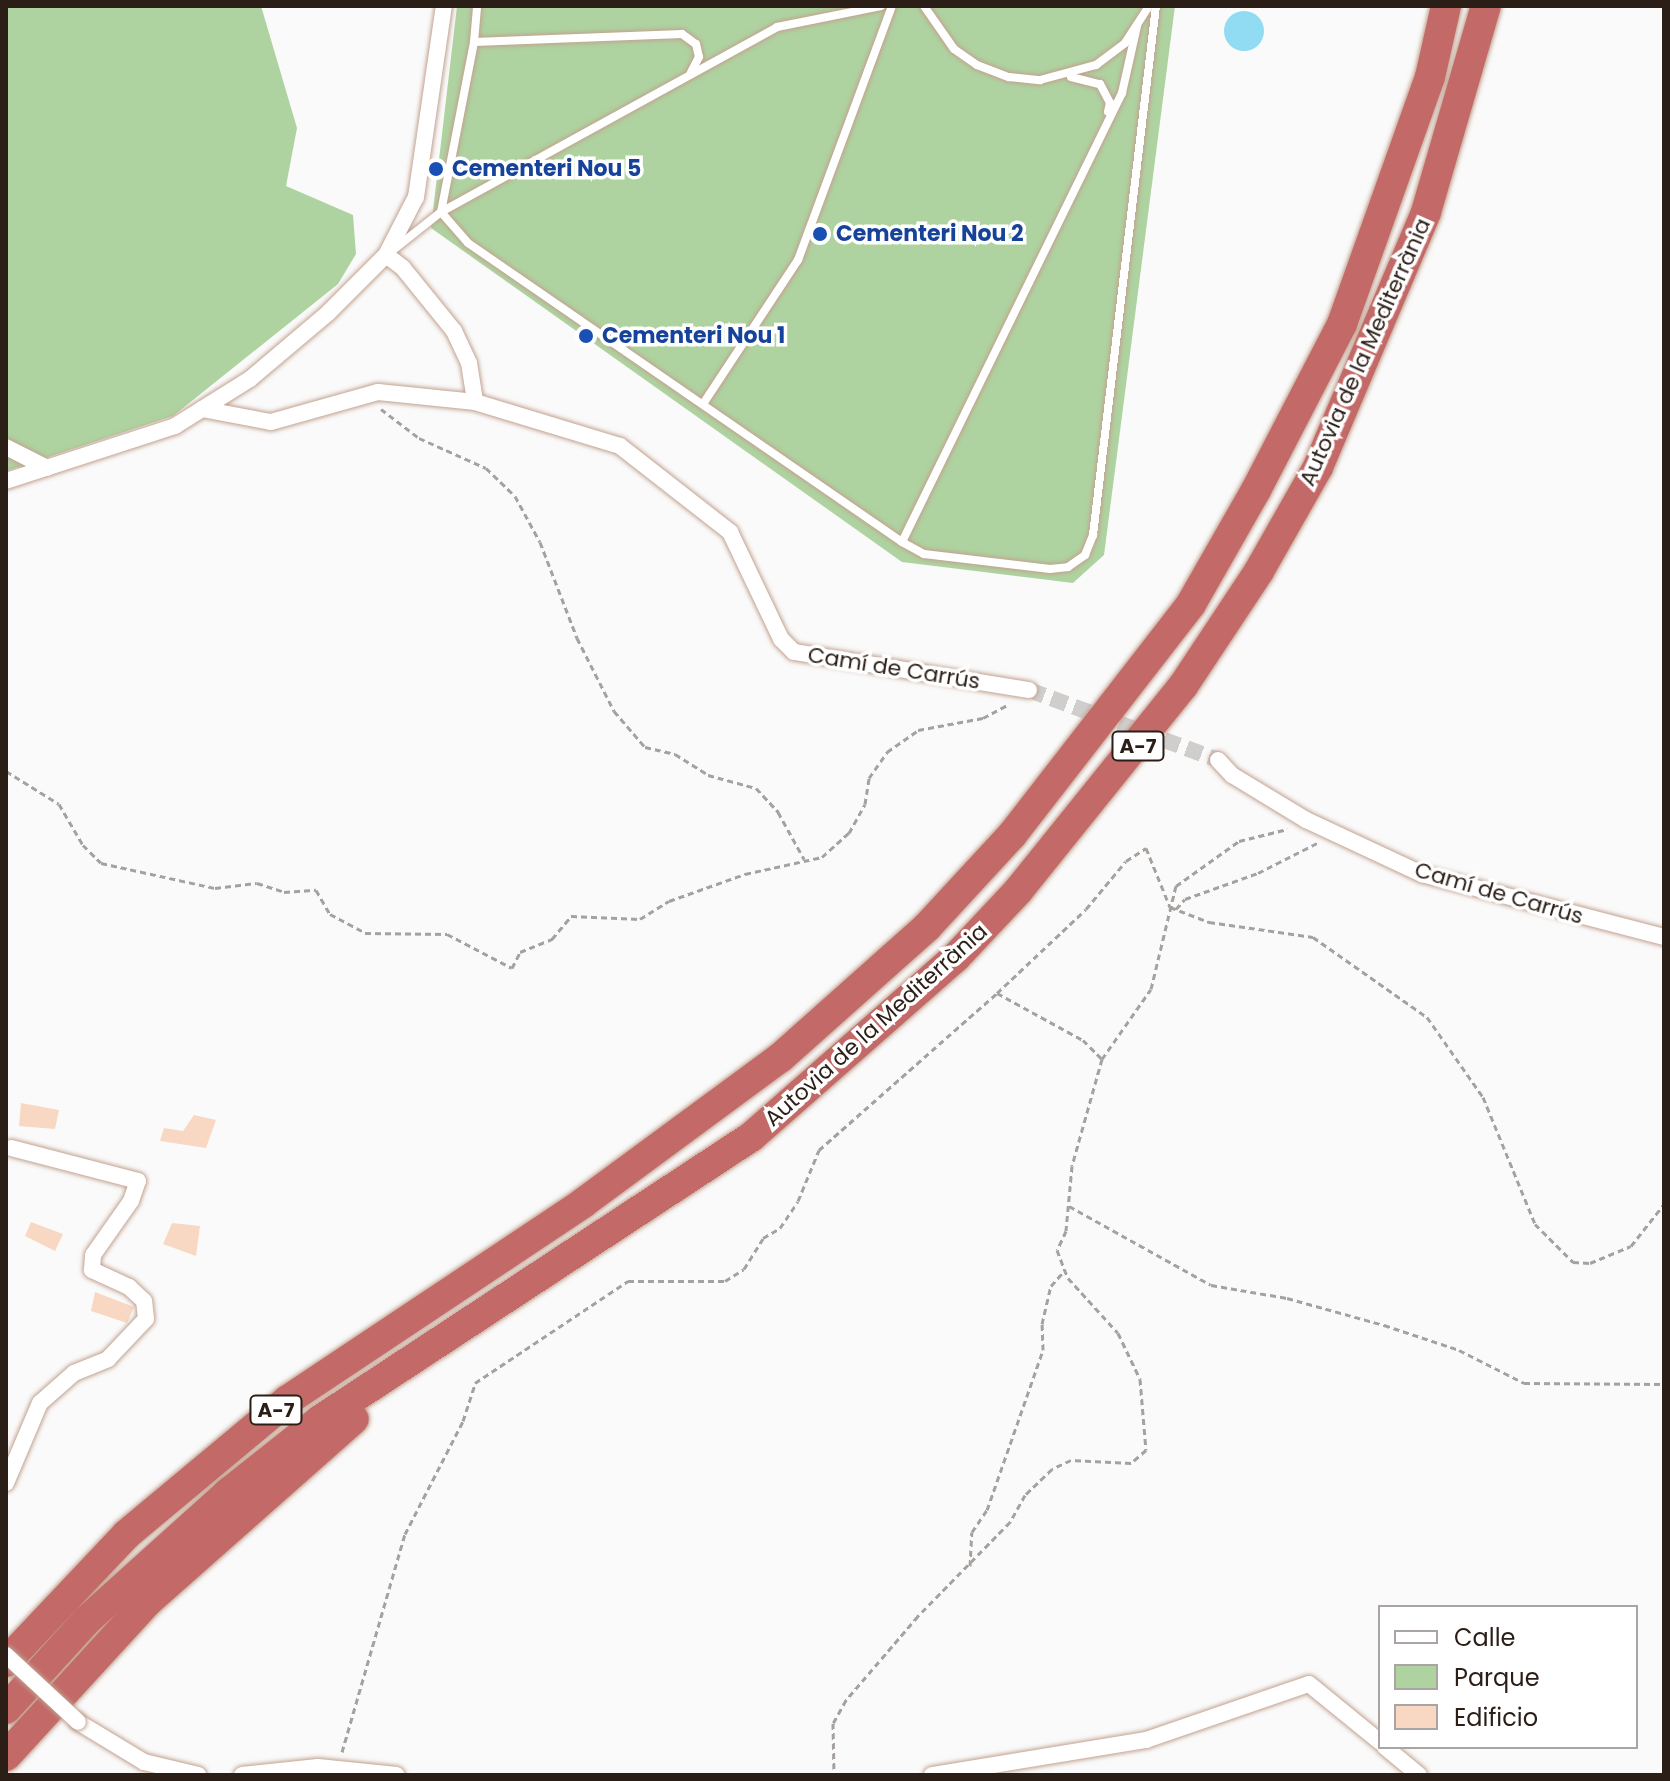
<!DOCTYPE html>
<meta charset="utf-8">
<style>
body{margin:0}
#map{position:relative;width:1670px;height:1781px;overflow:hidden;background:#fafafa;font-family:Poppins,sans-serif}
div>[style]{position:absolute}
.green>*{inset:0;background:#aed3a0}
.water>*{inset:0;background:#91dbf3}
.round{border-radius:50%}
.building>*{inset:0;background:#f8d8c2}
.minor-tunnel>*{height:16px;margin-top:-8px;transform-origin:0;background:repeating-linear-gradient(90deg,#d0cecd 0 16px,transparent 0 24px)}
.path>*{height:3px;margin-top:-1.5px;transform-origin:0;background:repeating-linear-gradient(90deg,#a5a19e 0 6px,transparent 0 10px)}
.roads{filter:drop-shadow(0 0 2px #c2a290) drop-shadow(0 0 2px #c2a290)}
.service>*{height:8px;margin:-4px;padding:0 4px;transform-origin:4px;border-radius:4px;background:#fff}
.minor>*{height:16px;margin:-8px;padding:0 8px;transform-origin:8px;border-radius:8px;background:#fff}
.motorway>*{height:30px;margin:-15px;padding:0 15px;transform-origin:15px;border-radius:15px;background:#c36a69}
.bridges{filter:drop-shadow(0 0 2px #c2a290) drop-shadow(0 0 2px #c2a290)}
.minor-bridge>*{height:16px;margin:-8px;padding:0 8px;transform-origin:8px;border-radius:8px;background:#fff}
.dots>*{width:22px;height:22px;translate:-50% -50%;box-sizing:border-box;border:4px solid #fff;border-radius:50%}
span{translate:-50% -50%;white-space:nowrap;text-align:center;line-height:1.15;-webkit-text-stroke:7px #fff;paint-order:stroke}
.shield-label span{padding:2px 6px;background:#fff;border:2px solid;border-radius:6px;-webkit-text-stroke-width:0}
.shield-label{font-size:20px;color:#2a1e17;font-weight:700}
.transit-label{font-size:22px;color:#164399;font-weight:700}
.left{translate:0 -50%;text-align:left}
.street-label{font-size:22px;color:#2a1e17}
.frame{position:absolute;inset:0;border:8px solid #2a1e17;pointer-events:none}
.legend{position:absolute;left:1378px;top:1605px;width:260px;height:144px;box-sizing:border-box;background:#fff;border:2px solid #aaa5a2;margin:0;padding:10px 14px;list-style:none;font-size:24px;color:#2a1e17}
.legend li{display:flex;align-items:center;gap:16px;height:40px}
.legend b{width:40px;border:2px solid #aaa5a2}
</style>
<div id="map">
<div class="green">
<div style="clip-path:polygon(6px 6px,261px 6px,297px 128px,286px 186px,353px 215px,356px 254px,338px 284px,173px 416px,6px 471px)"></div>
<div style="clip-path:polygon(457px 6px,1175px 6px,1104px 555px,1073px 583px,902px 562px,431px 228px)"></div>
</div>
<div class="water">
<div class="round" style="left:1224px;top:11px;width:40px;height:40px"></div>
</div>
<div class="building">
<div style="clip-path:polygon(21px 1103px,59px 1110px,55px 1129px,19px 1126px)"></div>
<div style="clip-path:polygon(194px 1115px,216px 1120px,206px 1148px,160px 1141px,164px 1128px,183px 1131px)"></div>
<div style="clip-path:polygon(31px 1222px,63px 1234px,55px 1251px,25px 1236px)"></div>
<div style="clip-path:polygon(172px 1223px,200px 1226px,196px 1256px,163px 1244px)"></div>
<div style="clip-path:polygon(95px 1292px,134px 1307px,127px 1323px,91px 1311px)"></div>
</div>
<div class="minor-tunnel">
<div style="left:1029px;top:690px;width:202px;rotate:20.3deg"></div>
</div>
<div class="path">
<div style="left:381px;top:409px;width:48px;rotate:37.3deg"></div>
<div style="left:419px;top:438px;width:73px;rotate:24.1deg"></div>
<div style="left:486px;top:468px;width:40px;rotate:44deg"></div>
<div style="left:515px;top:496px;width:52px;rotate:61.5deg"></div>
<div style="left:540px;top:542px;width:103px;rotate:68.9deg"></div>
<div style="left:577px;top:638px;width:82px;rotate:63.1deg"></div>
<div style="left:614px;top:711px;width:48px;rotate:49.3deg"></div>
<div style="left:645px;top:747px;width:31px;rotate:13deg"></div>
<div style="left:675px;top:754px;width:39px;rotate:32deg"></div>
<div style="left:708px;top:775px;width:50px;rotate:15.2deg"></div>
<div style="left:756px;top:788px;width:33px;rotate:47deg"></div>
<div style="left:778px;top:812px;width:54px;rotate:61deg"></div>
<div style="left:6px;top:771px;width:62px;rotate:31.9deg"></div>
<div style="left:59px;top:804px;width:48px;rotate:59.7deg"></div>
<div style="left:83px;top:845px;width:25px;rotate:45deg"></div>
<div style="left:101px;top:863px;width:117px;rotate:12.4deg"></div>
<div style="left:215px;top:888px;width:42px;rotate:-6.8deg"></div>
<div style="left:257px;top:883px;width:28px;rotate:18deg"></div>
<div style="left:284px;top:892px;width:32px;rotate:-4deg"></div>
<div style="left:316px;top:890px;width:28px;rotate:60deg"></div>
<div style="left:330px;top:914px;width:40px;rotate:28deg"></div>
<div style="left:365px;top:933px;width:82px;rotate:0.7deg"></div>
<div style="left:447px;top:934px;width:73px;rotate:27.6deg"></div>
<div style="left:512px;top:968px;width:18px;rotate:-63deg"></div>
<div style="left:520px;top:952px;width:35px;rotate:-22deg"></div>
<div style="left:552px;top:939px;width:30px;rotate:-50deg"></div>
<div style="left:571px;top:916px;width:69px;rotate:2.5deg"></div>
<div style="left:640px;top:919px;width:34px;rotate:-32deg"></div>
<div style="left:669px;top:901px;width:81px;rotate:-19.6deg"></div>
<div style="left:745px;top:874px;width:79px;rotate:-12.4deg"></div>
<div style="left:822px;top:857px;width:36px;rotate:-42deg"></div>
<div style="left:849px;top:833px;width:33px;rotate:-61deg"></div>
<div style="left:865px;top:804px;width:26px;rotate:-81deg"></div>
<div style="left:869px;top:778px;width:32px;rotate:-55deg"></div>
<div style="left:887px;top:752px;width:38px;rotate:-35deg"></div>
<div style="left:918px;top:730px;width:66px;rotate:-10.5deg"></div>
<div style="left:983px;top:718px;width:30px;rotate:-28deg"></div>
<div style="left:1176px;top:909px;width:13px;rotate:-48deg"></div>
<div style="left:1185px;top:899px;width:77px;rotate:-19.6deg"></div>
<div style="left:1258px;top:873px;width:68px;rotate:-26.9deg"></div>
<div style="left:997px;top:993px;width:122px;rotate:-43.3deg"></div>
<div style="left:1086px;top:909px;width:62px;rotate:-50.2deg"></div>
<div style="left:1126px;top:861px;width:24px;rotate:-33deg"></div>
<div style="left:1146px;top:848px;width:64px;rotate:67.9deg"></div>
<div style="left:1170px;top:907px;width:42px;rotate:21deg"></div>
<div style="left:1209px;top:922px;width:105px;rotate:8.2deg"></div>
<div style="left:1313px;top:937px;width:139px;rotate:35.1deg"></div>
<div style="left:1427px;top:1017px;width:98px;rotate:55deg"></div>
<div style="left:1483px;top:1097px;width:137px;rotate:67.7deg"></div>
<div style="left:1535px;top:1224px;width:54px;rotate:45deg"></div>
<div style="left:1573px;top:1262px;width:17px;rotate:3deg"></div>
<div style="left:1590px;top:1263px;width:44px;rotate:-22.5deg"></div>
<div style="left:1631px;top:1246px;width:53px;rotate:-51.8deg"></div>
<div style="left:1102px;top:1059px;width:85px;rotate:-55deg"></div>
<div style="left:1151px;top:989px;width:106px;rotate:-76.4deg"></div>
<div style="left:1176px;top:886px;width:77px;rotate:-35.5deg"></div>
<div style="left:1239px;top:841px;width:50px;rotate:-13.8deg"></div>
<div style="left:1069px;top:1206px;width:162px;rotate:29.1deg"></div>
<div style="left:1211px;top:1285px;width:77px;rotate:9.7deg"></div>
<div style="left:1287px;top:1298px;width:101px;rotate:15.6deg"></div>
<div style="left:1384px;top:1325px;width:79px;rotate:18.4deg"></div>
<div style="left:1459px;top:1350px;width:73px;rotate:26.9deg"></div>
<div style="left:1524px;top:1383px;width:140px;rotate:0.4deg"></div>
<div style="left:970px;top:1566px;width:34px;rotate:-87deg"></div>
<div style="left:972px;top:1532px;width:27px;rotate:-56deg"></div>
<div style="left:987px;top:1510px;width:170px;rotate:-70.7deg"></div>
<div style="left:1043px;top:1350px;width:26px;rotate:-92deg"></div>
<div style="left:1042px;top:1324px;width:39px;rotate:-77deg"></div>
<div style="left:1051px;top:1286px;width:21px;rotate:-49deg"></div>
<div style="left:342px;top:1752px;width:227px;rotate:-73.9deg"></div>
<div style="left:405px;top:1534px;width:127px;rotate:-62.8deg"></div>
<div style="left:463px;top:1421px;width:40px;rotate:-72deg"></div>
<div style="left:475px;top:1383px;width:184px;rotate:-33.7deg"></div>
<div style="left:628px;top:1281px;width:97px"></div>
<div style="left:725px;top:1281px;width:22px;rotate:-32deg"></div>
<div style="left:744px;top:1269px;width:36px;rotate:-58deg"></div>
<div style="left:763px;top:1238px;width:20px;rotate:-30deg"></div>
<div style="left:780px;top:1228px;width:32px;rotate:-56deg"></div>
<div style="left:798px;top:1201px;width:55px;rotate:-67.6deg"></div>
<div style="left:819px;top:1150px;width:237px;rotate:-41.4deg"></div>
<div style="left:997px;top:993px;width:98px;rotate:28.7deg"></div>
<div style="left:1083px;top:1040px;width:27px;rotate:45deg"></div>
<div style="left:1102px;top:1059px;width:111px;rotate:105.7deg"></div>
<div style="left:1072px;top:1166px;width:65px;rotate:95.3deg"></div>
<div style="left:1066px;top:1231px;width:21px;rotate:115deg"></div>
<div style="left:1057px;top:1250px;width:30px;rotate:69deg"></div>
<div style="left:1068px;top:1278px;width:74px;rotate:47.7deg"></div>
<div style="left:1118px;top:1333px;width:51px;rotate:64.4deg"></div>
<div style="left:1140px;top:1379px;width:71px;rotate:85.2deg"></div>
<div style="left:1146px;top:1450px;width:20px;rotate:139deg"></div>
<div style="left:1131px;top:1463px;width:60px;rotate:-177.1deg"></div>
<div style="left:1071px;top:1460px;width:21px;rotate:155deg"></div>
<div style="left:1052px;top:1469px;width:37px;rotate:136deg"></div>
<div style="left:1025px;top:1495px;width:31px;rotate:119deg"></div>
<div style="left:1010px;top:1522px;width:132px;rotate:134.4deg"></div>
<div style="left:918px;top:1616px;width:111px;rotate:130.6deg"></div>
<div style="left:846px;top:1700px;width:26px;rotate:119deg"></div>
<div style="left:833px;top:1723px;width:52px;rotate:88.9deg"></div>
</div>
<div class="roads">
<div class="service">
<div style="left:924px;top:6px;width:52px;rotate:55.1deg"></div>
<div style="left:954px;top:49px;width:28px;rotate:35deg"></div>
<div style="left:977px;top:65px;width:34px;rotate:21deg"></div>
<div style="left:1009px;top:77px;width:31px;rotate:6deg"></div>
<div style="left:1040px;top:80px;width:58px;rotate:-15deg"></div>
<div style="left:1096px;top:65px;width:36px;rotate:-37deg"></div>
<div style="left:1125px;top:43px;width:44px;rotate:-57deg"></div>
<div style="left:474px;top:42px;width:208px;rotate:-2.2deg"></div>
<div style="left:682px;top:34px;width:17px;rotate:36deg"></div>
<div style="left:696px;top:44px;width:13px;rotate:77deg"></div>
<div style="left:699px;top:57px;width:17px;rotate:118deg"></div>
<div style="left:1071px;top:77px;width:30px;rotate:14deg"></div>
<div style="left:1100px;top:84px;width:21px;rotate:62deg"></div>
<div style="left:1110px;top:103px;width:9px;rotate:103deg"></div>
<div style="left:441px;top:212px;width:41px;rotate:48.9deg"></div>
<div style="left:468px;top:243px;width:527px;rotate:34.56deg"></div>
<div style="left:902px;top:542px;width:25px;rotate:29deg"></div>
<div style="left:924px;top:554px;width:127px;rotate:6.8deg"></div>
<div style="left:1050px;top:569px;width:18px;rotate:-6deg"></div>
<div style="left:1068px;top:567px;width:21px;rotate:-35deg"></div>
<div style="left:1085px;top:555px;width:22px;rotate:-68deg"></div>
<div style="left:1093px;top:535px;width:533px;rotate:-83.21deg"></div>
<div style="left:441px;top:212px;width:173px;rotate:-79deg"></div>
<div style="left:474px;top:42px;width:36px;rotate:-85deg"></div>
<div style="left:393px;top:250px;width:61px;rotate:-38.4deg"></div>
<div style="left:441px;top:212px;width:384px;rotate:-28.8deg"></div>
<div style="left:777px;top:27px;width:106px;rotate:-11.4deg"></div>
<div style="left:703px;top:404px;width:173px;rotate:-56.6deg"></div>
<div style="left:798px;top:260px;width:271px;rotate:-69.7deg"></div>
<div style="left:902px;top:542px;width:500px;rotate:-63.9deg"></div>
<div style="left:1122px;top:93px;width:69px;rotate:-77.4deg"></div>
</div>
<div class="minor">
<div style="left:386px;top:255px;width:21px;rotate:37deg"></div>
<div style="left:403px;top:268px;width:81px;rotate:51deg"></div>
<div style="left:454px;top:331px;width:35px;rotate:65deg"></div>
<div style="left:469px;top:363px;width:39px;rotate:81deg"></div>
<div style="left:202px;top:409px;width:70px;rotate:10.7deg"></div>
<div style="left:271px;top:422px;width:111px;rotate:-15.7deg"></div>
<div style="left:378px;top:392px;width:98px;rotate:5.9deg"></div>
<div style="left:475px;top:402px;width:152px;rotate:16.9deg"></div>
<div style="left:620px;top:446px;width:140px;rotate:38deg"></div>
<div style="left:730px;top:532px;width:119px;rotate:64.5deg"></div>
<div style="left:781px;top:639px;width:18px;rotate:45deg"></div>
<div style="left:794px;top:652px;width:238px;rotate:9.2deg"></div>
<div style="left:6px;top:447px;width:46px;rotate:27.1deg"></div>
<div style="left:6px;top:481px;width:178px;rotate:-18deg"></div>
<div style="left:175px;top:426px;width:89px;rotate:-32.1deg"></div>
<div style="left:250px;top:379px;width:102px;rotate:-40.2deg"></div>
<div style="left:328px;top:313px;width:82px;rotate:-45deg"></div>
<div style="left:386px;top:255px;width:65px;rotate:-62.7deg"></div>
<div style="left:416px;top:197px;width:193px;rotate:-81.7deg"></div>
<div style="left:1218px;top:760px;width:21px;rotate:47deg"></div>
<div style="left:1232px;top:775px;width:87px;rotate:31.3deg"></div>
<div style="left:1306px;top:820px;width:128px;rotate:25deg"></div>
<div style="left:1422px;top:874px;width:250px;rotate:14.6deg"></div>
<div style="left:6px;top:1483px;width:87px;rotate:-67deg"></div>
<div style="left:40px;top:1403px;width:45px;rotate:-41.4deg"></div>
<div style="left:74px;top:1373px;width:37px;rotate:-22deg"></div>
<div style="left:108px;top:1359px;width:55px;rotate:-46.5deg"></div>
<div style="left:146px;top:1319px;width:18px;rotate:-96deg"></div>
<div style="left:144px;top:1301px;width:21px;rotate:-137deg"></div>
<div style="left:129px;top:1287px;width:41px;rotate:-155.3deg"></div>
<div style="left:92px;top:1270px;width:15px;rotate:-86deg"></div>
<div style="left:93px;top:1255px;width:66px;rotate:-54.9deg"></div>
<div style="left:131px;top:1201px;width:21px;rotate:-71deg"></div>
<div style="left:138px;top:1181px;width:131px;rotate:-165.4deg"></div>
<div style="left:78px;top:1722px;width:77px;rotate:31.2deg"></div>
<div style="left:144px;top:1762px;width:56px;rotate:13.5deg"></div>
<div style="left:1385px;top:1747px;width:44px;rotate:39.5deg"></div>
<div style="left:242px;top:1775px;width:76px;rotate:-6deg"></div>
<div style="left:318px;top:1767px;width:79px;rotate:5.8deg"></div>
<div style="left:932px;top:1775px;width:217px;rotate:-9.3deg"></div>
<div style="left:1146px;top:1740px;width:172px;rotate:-19deg"></div>
<div style="left:1309px;top:1684px;width:92px;rotate:39.2deg"></div>
</div>
<div class="motorway">
<div style="left:6px;top:1662px;width:176px;rotate:-46.6deg"></div>
<div style="left:127px;top:1534px;width:209px;rotate:-39.8deg"></div>
<div style="left:288px;top:1400px;width:355px;rotate:-33.7deg"></div>
<div style="left:583px;top:1203px;width:245px;rotate:-36.4deg"></div>
<div style="left:780px;top:1058px;width:197px;rotate:-41.7deg"></div>
<div style="left:927px;top:927px;width:125px;rotate:-47.3deg"></div>
<div style="left:1012px;top:835px;width:292px;rotate:-52.2deg"></div>
<div style="left:1191px;top:604px;width:131px;rotate:-60.3deg"></div>
<div style="left:1256px;top:490px;width:187px;rotate:-62.6deg"></div>
<div style="left:1342px;top:324px;width:262px;rotate:-70.4deg"></div>
<div style="left:1430px;top:77px;width:73px;rotate:-77.3deg"></div>
<div style="left:6px;top:1709px;width:120px;rotate:-47.7deg"></div>
<div style="left:87px;top:1620px;width:190px;rotate:-42deg"></div>
<div style="left:228px;top:1493px;width:117px;rotate:-38.4deg"></div>
<div style="left:320px;top:1420px;width:516px;rotate:-33.29deg"></div>
<div style="left:751px;top:1137px;width:273px;rotate:-41.3deg"></div>
<div style="left:956px;top:957px;width:91px;rotate:-46.8deg"></div>
<div style="left:1018px;top:891px;width:263px;rotate:-51.2deg"></div>
<div style="left:1183px;top:686px;width:138px;rotate:-56.5deg"></div>
<div style="left:1259px;top:571px;width:120px;rotate:-60.4deg"></div>
<div style="left:1318px;top:467px;width:277px;rotate:-67deg"></div>
<div style="left:1426px;top:212px;width:215px;rotate:-73.8deg"></div>
<div style="left:6px;top:1756px;width:209px;rotate:-47.5deg"></div>
<div style="left:147px;top:1602px;width:276px;rotate:-41.5deg"></div>
</div>
</div>
<div class="bridges">
<div class="minor-bridge">
<div style="left:6px;top:1655px;width:98px;rotate:42.9deg"></div>
</div>
</div>
<div class="dots">
<div style="left:436px;top:169px;background:#1a4fb4"></div>
<div style="left:820px;top:234px;background:#1a4fb4"></div>
<div style="left:586px;top:336px;background:#1a4fb4"></div>
</div>
<div class="shield-label">
<span style="left:1138px;top:746px">A-7</span>
<span style="left:276px;top:1410px">A-7</span>
</div>
<div class="transit-label">
<span class="left" style="left:452px;top:169px">Cementeri Nou 5</span>
<span class="left" style="left:836px;top:234px">Cementeri Nou 2</span>
<span class="left" style="left:602px;top:336px">Cementeri Nou 1</span>
</div>
<div class="street-label">
<span style="left:1365px;top:352px;rotate:-66deg">Autovia de la Mediterrània</span>
<span style="left:894px;top:668px;rotate:9deg">Camí de Carrús</span>
<span style="left:1499px;top:893px;rotate:16deg">Camí de Carrús</span>
<span style="left:876px;top:1025px;rotate:-42deg">Autovia de la Mediterrània</span>
</div>
<div class="frame"></div>
<ul class="legend">
<li><b style="height:10px;background:#fff"></b>Calle</li>
<li><b style="height:22px;background:#aed3a0"></b>Parque</li>
<li><b style="height:22px;background:#f8d8c2"></b>Edificio</li>
</ul>
</div>
